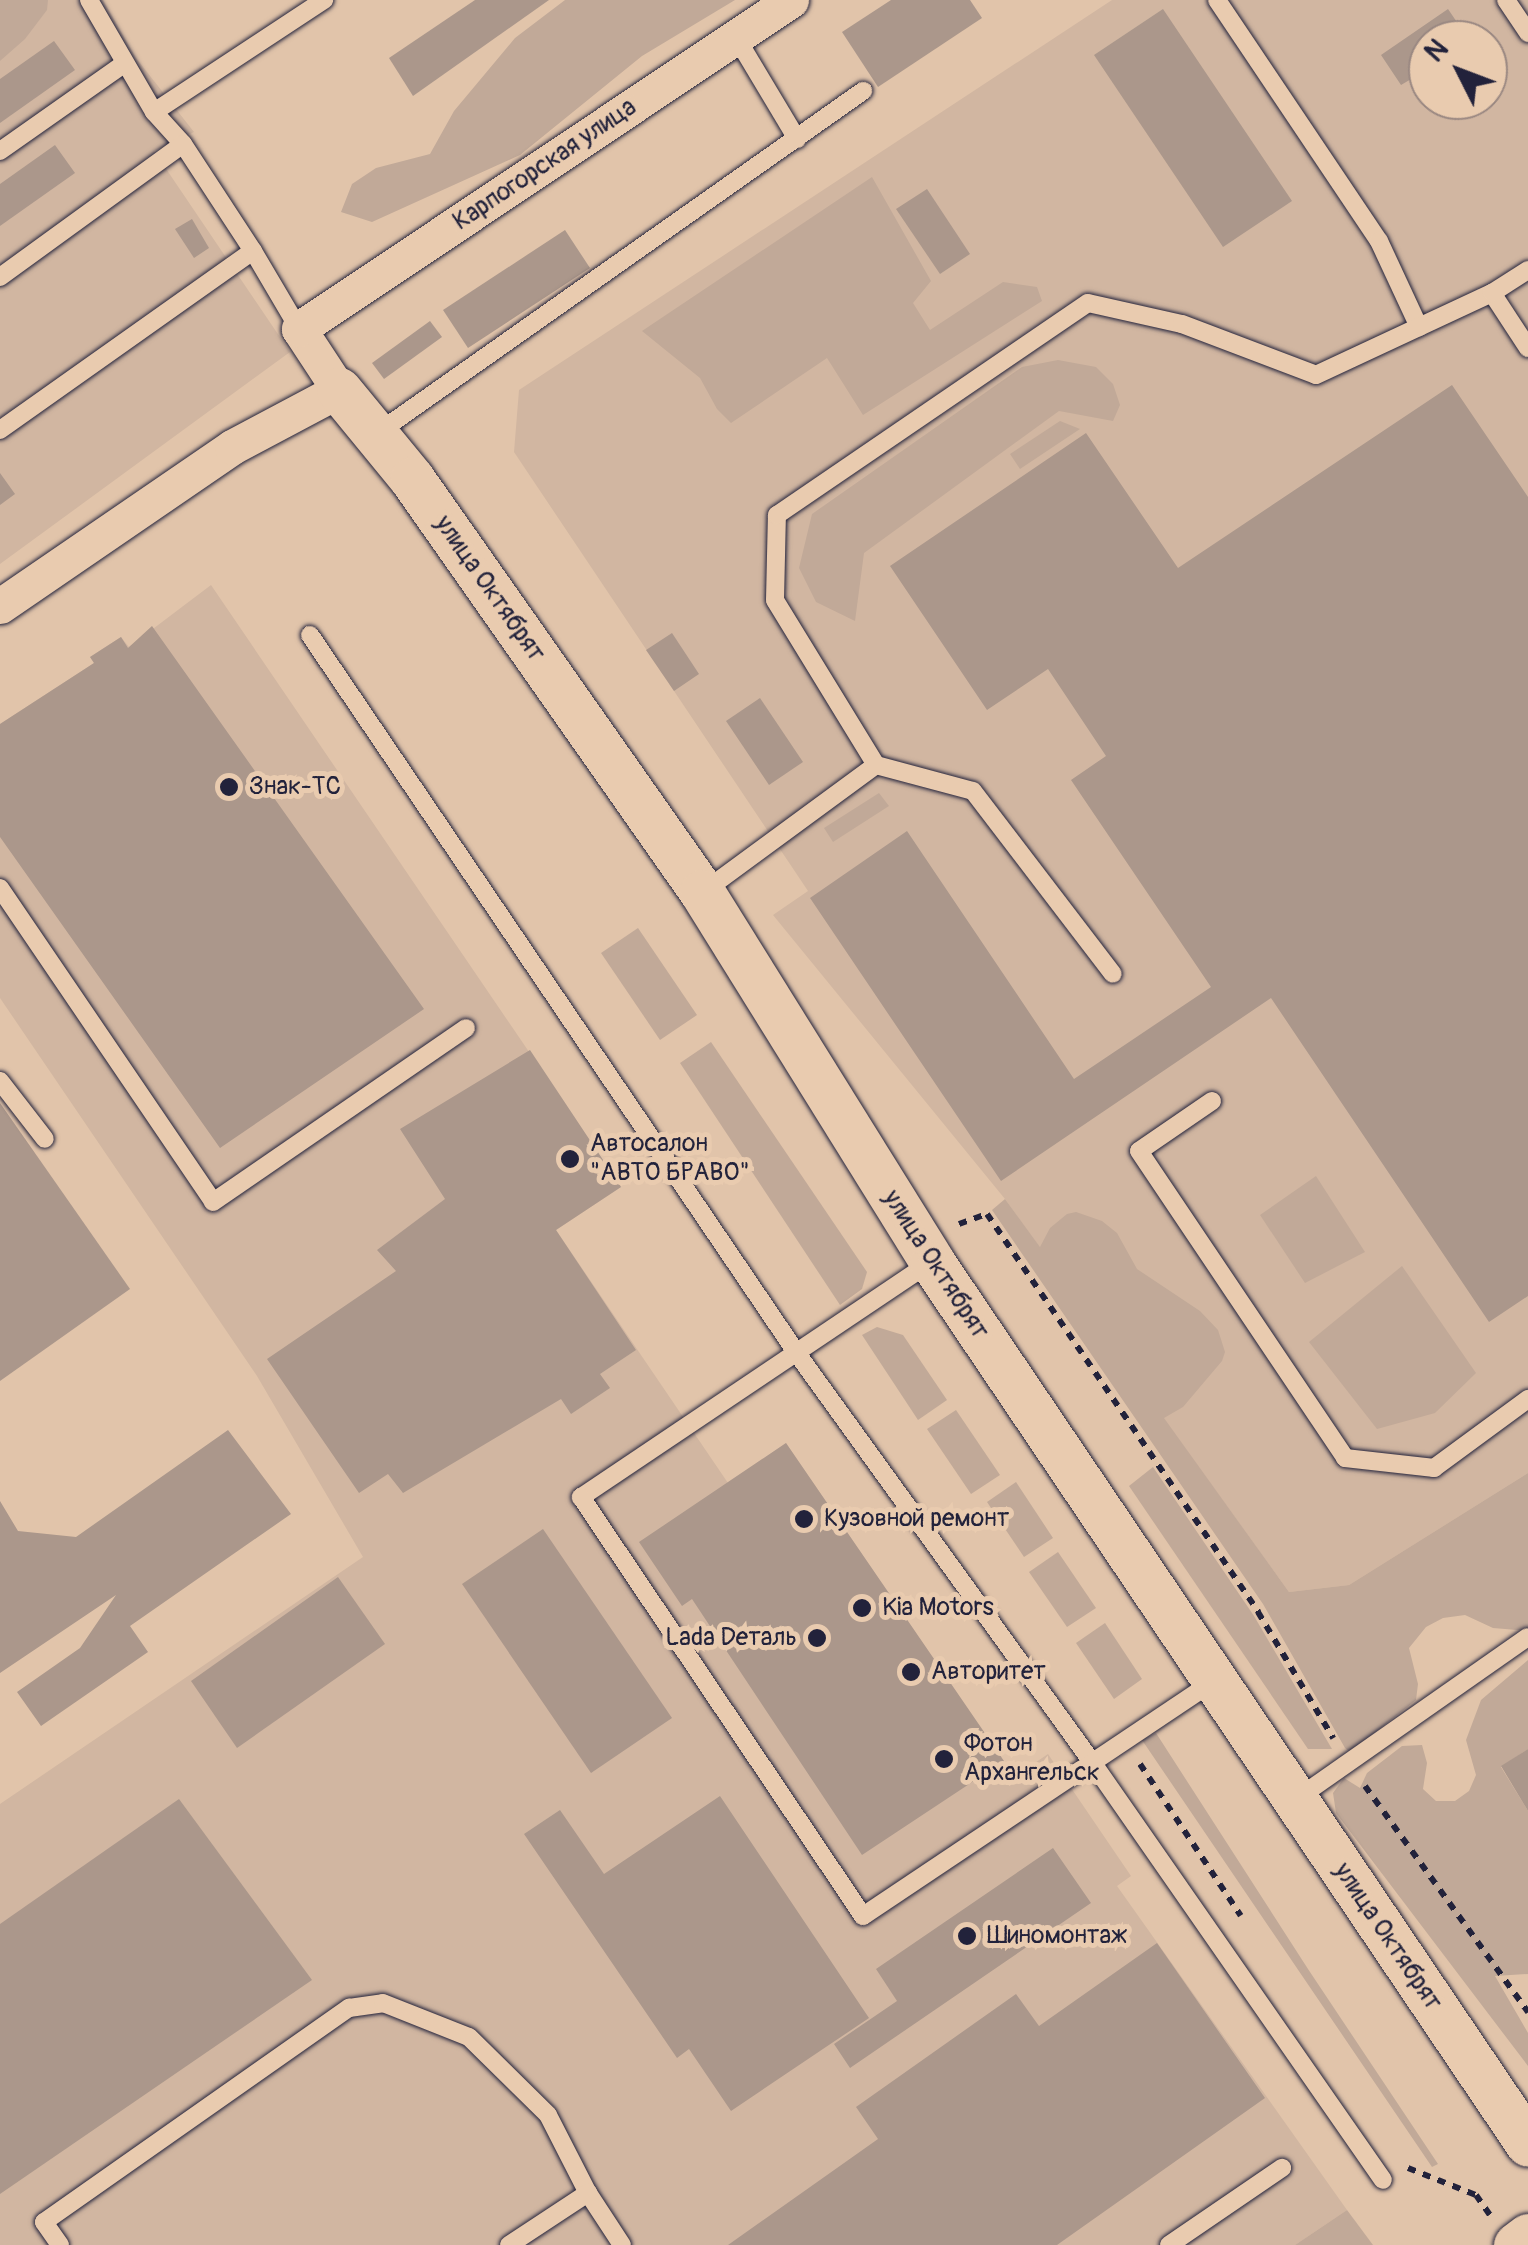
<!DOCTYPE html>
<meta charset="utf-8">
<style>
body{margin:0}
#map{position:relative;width:1528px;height:2245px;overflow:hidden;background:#e1c4aa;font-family:Pangolin,sans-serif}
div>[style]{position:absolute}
.built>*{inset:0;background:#d1b6a1}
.green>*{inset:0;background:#c1a998}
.building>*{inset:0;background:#ab978b}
.path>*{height:6px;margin-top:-3px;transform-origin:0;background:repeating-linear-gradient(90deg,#22223b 0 8px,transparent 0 16px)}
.roads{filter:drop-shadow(0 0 2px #22223b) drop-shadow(0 0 2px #22223b)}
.service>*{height:18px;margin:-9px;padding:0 9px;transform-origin:9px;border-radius:9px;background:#e9cbaf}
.minor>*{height:35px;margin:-17.5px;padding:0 17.5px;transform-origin:17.5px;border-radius:17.5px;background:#e9cbaf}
.tertiary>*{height:45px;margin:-22.5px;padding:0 22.5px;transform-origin:22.5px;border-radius:22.5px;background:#e9cbaf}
.dots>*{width:28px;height:28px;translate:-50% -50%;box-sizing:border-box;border:5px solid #e9cbaf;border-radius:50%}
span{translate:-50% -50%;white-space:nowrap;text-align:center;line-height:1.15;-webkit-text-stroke:10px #e9cbaf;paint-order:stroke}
.street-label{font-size:25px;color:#22223b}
.poi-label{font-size:25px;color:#22223b}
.left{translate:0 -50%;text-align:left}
.right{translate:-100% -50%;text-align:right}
.north{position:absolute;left:1408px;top:20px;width:100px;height:100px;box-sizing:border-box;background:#e9cbaf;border:2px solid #998781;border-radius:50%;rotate:312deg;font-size:28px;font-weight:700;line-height:40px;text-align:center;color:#22223b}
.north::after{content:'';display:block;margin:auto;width:35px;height:45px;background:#22223b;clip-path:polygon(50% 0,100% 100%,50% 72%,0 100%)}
</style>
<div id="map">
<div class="built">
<div style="clip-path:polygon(0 0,103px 0,136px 58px,194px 132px,154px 151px,290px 352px,0 564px)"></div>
<div style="clip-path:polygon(evenodd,1112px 0,1528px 0,1528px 1473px,1349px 1585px,1289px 1592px,1005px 1199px,773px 915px,808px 891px,514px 452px,519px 390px,1112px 0,1428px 40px,1488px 40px,1488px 100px,1428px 100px,1428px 40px)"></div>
<div style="clip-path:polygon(211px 585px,621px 1187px,556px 1230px,728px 1483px,786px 1443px,1014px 1777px,1048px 1754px,1131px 1876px,1117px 1886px,1347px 2210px,1295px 2245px,0 2245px,0 1804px,363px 1557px,257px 1376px,0 998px,0 724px,94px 663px,90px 657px,121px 637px,129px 647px)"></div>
</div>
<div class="green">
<div style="clip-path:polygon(0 0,48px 0,47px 10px,25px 39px,0 61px)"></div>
<div style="clip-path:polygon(565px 0,735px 0,642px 56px,520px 155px,372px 222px,341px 212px,352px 184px,376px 168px,430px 154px,454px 111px,515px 38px)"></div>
<div style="clip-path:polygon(872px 177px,931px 281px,913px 303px,930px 330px,1003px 282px,1037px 287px,1042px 301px,863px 415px,827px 358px,731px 423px,717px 409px,700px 378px,642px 331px)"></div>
<div style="clip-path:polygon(1058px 360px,1096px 367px,1113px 384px,1120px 405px,1113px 421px,1059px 411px,864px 553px,855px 621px,816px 602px,799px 568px,812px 514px,1022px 367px)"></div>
<div style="clip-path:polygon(1060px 421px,1080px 429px,1020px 469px,1010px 454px)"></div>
<div style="clip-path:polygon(879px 793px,889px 806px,833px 842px,824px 828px)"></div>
<div style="clip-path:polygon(638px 928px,697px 1015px,660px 1040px,601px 953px)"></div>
<div style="clip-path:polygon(711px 1042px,867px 1272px,862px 1289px,840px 1305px,680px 1063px)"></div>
<div style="clip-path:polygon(1316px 1176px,1365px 1252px,1305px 1283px,1260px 1215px)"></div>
<div style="clip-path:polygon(1005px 1199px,1040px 1247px,1050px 1228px,1067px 1214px,1076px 1212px,1102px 1221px,1117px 1233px,1137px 1269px,1200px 1311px,1218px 1330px,1225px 1352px,1222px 1361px,1183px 1407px,1164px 1418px,1289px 1592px,1349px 1585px,1528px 1473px,1528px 1631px,1493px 1628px,1465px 1615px,1443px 1618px,1426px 1627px,1409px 1648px,1418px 1684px,1416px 1700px,1350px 1752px,1345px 1748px,1263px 1604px,992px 1210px)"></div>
<div style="clip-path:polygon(1402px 1266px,1476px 1373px,1435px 1413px,1377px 1429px,1309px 1342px)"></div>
<div style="clip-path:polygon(877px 1327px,903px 1335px,947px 1400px,918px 1420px,862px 1335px)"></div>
<div style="clip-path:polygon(956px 1410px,1000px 1475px,971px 1494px,927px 1429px)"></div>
<div style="clip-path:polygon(1153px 1467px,1254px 1616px,1332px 1749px,1308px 1749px,1129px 1486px)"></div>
<div style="clip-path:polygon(1016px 1482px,1053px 1538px,1024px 1557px,987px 1502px)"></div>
<div style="clip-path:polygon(1058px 1552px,1096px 1608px,1067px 1627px,1029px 1572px)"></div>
<div style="clip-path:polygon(1105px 1623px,1142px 1679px,1114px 1699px,1076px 1643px)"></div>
<div style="clip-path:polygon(1528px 1660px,1528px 1749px,1501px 1767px,1528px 1811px,1528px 1974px,1495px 1976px,1528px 2033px,1528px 2066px,1336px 1813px,1333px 1793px,1344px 1778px,1360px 1788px,1367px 1773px,1402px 1746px,1422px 1745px,1427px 1763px,1423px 1789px,1436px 1801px,1455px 1801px,1469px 1791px,1476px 1775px,1466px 1740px,1481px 1700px)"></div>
<div style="clip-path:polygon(1156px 1733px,1308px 1969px,1438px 2164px,1432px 2167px,1142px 1740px)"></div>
<div style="clip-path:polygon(1347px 2210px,1373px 2245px,1295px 2245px)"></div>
</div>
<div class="building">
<div style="clip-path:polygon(475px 0,549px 0,413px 96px,389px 58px)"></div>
<div style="clip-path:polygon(891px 0,970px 0,982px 18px,878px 87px,842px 32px)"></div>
<div style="clip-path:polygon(1163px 9px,1292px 201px,1223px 247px,1094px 55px)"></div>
<div style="clip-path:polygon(1448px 9px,1469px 40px,1428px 40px,1428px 69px,1401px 85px,1381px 55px)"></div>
<div style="clip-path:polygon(54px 41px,75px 70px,0 123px,0 79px)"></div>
<div style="clip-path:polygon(55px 145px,75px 173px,0 226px,0 184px)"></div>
<div style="clip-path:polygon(927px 189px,970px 254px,940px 274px,896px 209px)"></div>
<div style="clip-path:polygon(192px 219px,209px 248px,194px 258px,175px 229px)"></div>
<div style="clip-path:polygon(565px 230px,590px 268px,468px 348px,443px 310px)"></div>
<div style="clip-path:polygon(430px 321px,442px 337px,384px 379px,372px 363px)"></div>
<div style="clip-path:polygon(1452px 385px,1528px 497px,1528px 1296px,1489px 1322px,1271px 998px,1001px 1181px,810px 898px,907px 831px,1074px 1079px,1211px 987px,1071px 780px,1106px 756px,1048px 669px,987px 710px,890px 566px,1086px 433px,1178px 568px)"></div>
<div style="clip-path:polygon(0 473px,15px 494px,0 505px)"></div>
<div style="clip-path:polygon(152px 626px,424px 1009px,220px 1148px,0 837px,0 724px,94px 663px,90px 657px,121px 637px,128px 648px)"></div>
<div style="clip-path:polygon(672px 633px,699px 674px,674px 691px,646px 650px)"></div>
<div style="clip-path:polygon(760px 698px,803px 762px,769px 785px,726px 721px)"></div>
<div style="clip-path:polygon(530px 1050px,621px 1187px,556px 1230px,636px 1350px,600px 1374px,610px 1388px,571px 1414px,561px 1399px,403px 1493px,388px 1474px,359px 1493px,267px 1359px,396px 1271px,377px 1250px,445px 1199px,400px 1129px)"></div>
<div style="clip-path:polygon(0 1103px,130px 1289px,0 1381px)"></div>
<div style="clip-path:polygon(228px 1430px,291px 1514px,130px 1626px,148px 1652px,41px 1726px,17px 1692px,80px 1648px,116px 1595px,0 1673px,0 1501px,18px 1531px,76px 1537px)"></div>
<div style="clip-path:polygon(786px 1443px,1004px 1761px,862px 1855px,692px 1599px,682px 1606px,639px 1542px)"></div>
<div style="clip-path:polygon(543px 1529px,672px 1718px,591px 1773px,462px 1584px)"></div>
<div style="clip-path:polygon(338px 1577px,385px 1644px,237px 1748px,191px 1681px)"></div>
<div style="clip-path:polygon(1528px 1749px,1528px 1811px,1501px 1766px)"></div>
<div style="clip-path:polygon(720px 1796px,869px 2018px,731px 2111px,689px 2049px,677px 2058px,524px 1834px,560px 1810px,604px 1874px)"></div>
<div style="clip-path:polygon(179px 1799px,312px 1980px,0 2194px,0 1924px)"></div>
<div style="clip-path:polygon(1053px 1848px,1091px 1903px,850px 2068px,834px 2044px,897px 2001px,876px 1969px)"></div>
<div style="clip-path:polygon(1157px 1943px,1265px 2098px,1057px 2245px,728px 2245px,878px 2139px,856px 2107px,1016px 1994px,1039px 2026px)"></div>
</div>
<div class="path">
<div style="left:959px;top:1224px;width:30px;rotate:-20deg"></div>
<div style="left:987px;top:1214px;width:482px;rotate:55.7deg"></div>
<div style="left:1258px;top:1612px;width:147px;rotate:59.2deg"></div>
<div style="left:1140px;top:1764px;width:182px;rotate:56.4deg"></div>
<div style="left:1365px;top:1786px;width:279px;rotate:54.2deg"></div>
<div style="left:1408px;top:2168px;width:73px;rotate:21.7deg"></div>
<div style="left:1476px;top:2195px;width:24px;rotate:55deg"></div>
</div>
<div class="roads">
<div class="service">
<div style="left:89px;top:0;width:129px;rotate:59.9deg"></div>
<div style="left:154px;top:112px;width:43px;rotate:47.8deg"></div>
<div style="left:183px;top:144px;width:128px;rotate:56.8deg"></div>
<div style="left:253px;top:251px;width:91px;rotate:59.5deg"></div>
<div style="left:1217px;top:0;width:290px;rotate:56.1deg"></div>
<div style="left:1379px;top:241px;width:95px;rotate:65.1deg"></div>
<div style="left:1506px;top:0;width:40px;rotate:56deg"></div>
<div style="left:736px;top:37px;width:119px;rotate:59.1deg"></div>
<div style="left:154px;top:112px;width:204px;rotate:-33.4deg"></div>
<div style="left:0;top:151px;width:151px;rotate:-35.1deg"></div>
<div style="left:0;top:277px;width:226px;rotate:-36deg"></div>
<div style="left:1492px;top:293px;width:66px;rotate:56.8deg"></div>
<div style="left:0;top:430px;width:310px;rotate:-35.3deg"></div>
<div style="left:376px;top:434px;width:596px;rotate:-35.16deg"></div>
<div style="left:310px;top:635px;width:866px;rotate:55.87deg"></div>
<div style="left:796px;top:1352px;width:506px;rotate:54.17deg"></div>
<div style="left:1092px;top:1762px;width:509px;rotate:55.16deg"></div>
<div style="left:876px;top:765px;width:193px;rotate:-121.5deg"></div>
<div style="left:775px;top:600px;width:85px;rotate:-88.7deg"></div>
<div style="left:777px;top:515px;width:376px;rotate:-34.3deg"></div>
<div style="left:1088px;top:303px;width:96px;rotate:12.6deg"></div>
<div style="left:1182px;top:324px;width:143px;rotate:20.8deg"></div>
<div style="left:1316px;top:375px;width:194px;rotate:-25deg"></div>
<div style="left:1492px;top:293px;width:43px;rotate:-32.6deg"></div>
<div style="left:0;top:888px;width:379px;rotate:55.8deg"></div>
<div style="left:213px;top:1202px;width:307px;rotate:-34.5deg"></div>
<div style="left:703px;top:892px;width:215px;rotate:-36.3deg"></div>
<div style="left:876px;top:765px;width:100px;rotate:15deg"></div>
<div style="left:973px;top:791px;width:230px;rotate:52.6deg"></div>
<div style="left:0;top:1081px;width:73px;rotate:52.2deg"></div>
<div style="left:1212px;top:1101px;width:88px;rotate:145.6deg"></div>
<div style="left:1139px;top:1151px;width:370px;rotate:56.1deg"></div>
<div style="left:1345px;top:1458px;width:90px;rotate:6.4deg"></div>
<div style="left:1434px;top:1468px;width:117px;rotate:-36.3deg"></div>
<div style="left:931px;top:1262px;width:422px;rotate:146.1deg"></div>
<div style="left:581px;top:1497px;width:505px;rotate:56.06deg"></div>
<div style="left:863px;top:1916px;width:422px;rotate:-33.8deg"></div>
<div style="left:1295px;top:1800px;width:284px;rotate:-35deg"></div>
<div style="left:60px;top:2245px;width:28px;rotate:-125deg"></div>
<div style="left:44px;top:2222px;width:373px;rotate:-35.1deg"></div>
<div style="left:349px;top:2008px;width:34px;rotate:-8deg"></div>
<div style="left:383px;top:2003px;width:92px;rotate:21.6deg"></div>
<div style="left:469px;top:2037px;width:111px;rotate:44.6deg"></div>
<div style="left:548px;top:2115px;width:88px;rotate:62.9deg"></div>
<div style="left:588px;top:2193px;width:62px;rotate:56.8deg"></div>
<div style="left:509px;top:2245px;width:95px;rotate:-33.4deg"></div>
<div style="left:1169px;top:2245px;width:137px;rotate:-34.3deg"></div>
</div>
<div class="minor">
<div style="left:0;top:606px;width:281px;rotate:-34.4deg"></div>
<div style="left:232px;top:447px;width:121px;rotate:-28deg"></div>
<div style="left:339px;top:390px;width:73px;rotate:-123.3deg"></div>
<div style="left:299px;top:329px;width:592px;rotate:-33.77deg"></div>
</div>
<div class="tertiary">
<div style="left:339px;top:390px;width:115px;rotate:50.6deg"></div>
<div style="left:412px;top:479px;width:505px;rotate:54.92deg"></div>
<div style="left:702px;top:892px;width:436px;rotate:58.1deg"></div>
<div style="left:932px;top:1262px;width:1064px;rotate:55.95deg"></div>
<div style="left:1516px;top:2245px;width:15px;rotate:-37deg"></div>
</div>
</div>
<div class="dots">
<div style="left:229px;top:787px;background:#22223b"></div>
<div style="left:570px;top:1159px;background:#22223b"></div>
<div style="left:804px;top:1519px;background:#22223b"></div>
<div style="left:862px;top:1608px;background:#22223b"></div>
<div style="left:817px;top:1638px;background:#22223b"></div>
<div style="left:911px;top:1672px;background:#22223b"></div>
<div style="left:944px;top:1759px;background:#22223b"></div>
<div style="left:967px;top:1936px;background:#22223b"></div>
</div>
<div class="street-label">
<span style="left:545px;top:165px;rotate:-34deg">Карпогорская улица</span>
<span style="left:489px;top:589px;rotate:55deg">улица Октябрят</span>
<span style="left:935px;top:1265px;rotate:57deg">улица Октябрят</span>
<span style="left:1387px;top:1937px;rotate:56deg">улица Октябрят</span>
</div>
<div class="poi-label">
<span class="left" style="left:249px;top:787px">Знак-ТС</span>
<span class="left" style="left:590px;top:1159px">Автосалон<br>"АВТО БРАВО"</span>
<span class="left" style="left:824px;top:1519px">Кузовной ремонт</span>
<span class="left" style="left:882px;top:1608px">Kia Motors</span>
<span class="right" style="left:797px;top:1638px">Lada Dеталь</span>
<span class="left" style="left:931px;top:1672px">Авторитет</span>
<span class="left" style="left:964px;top:1759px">Фотон<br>Архангельск</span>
<span class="left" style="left:987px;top:1936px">Шиномонтаж</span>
</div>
<div class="north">N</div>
</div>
